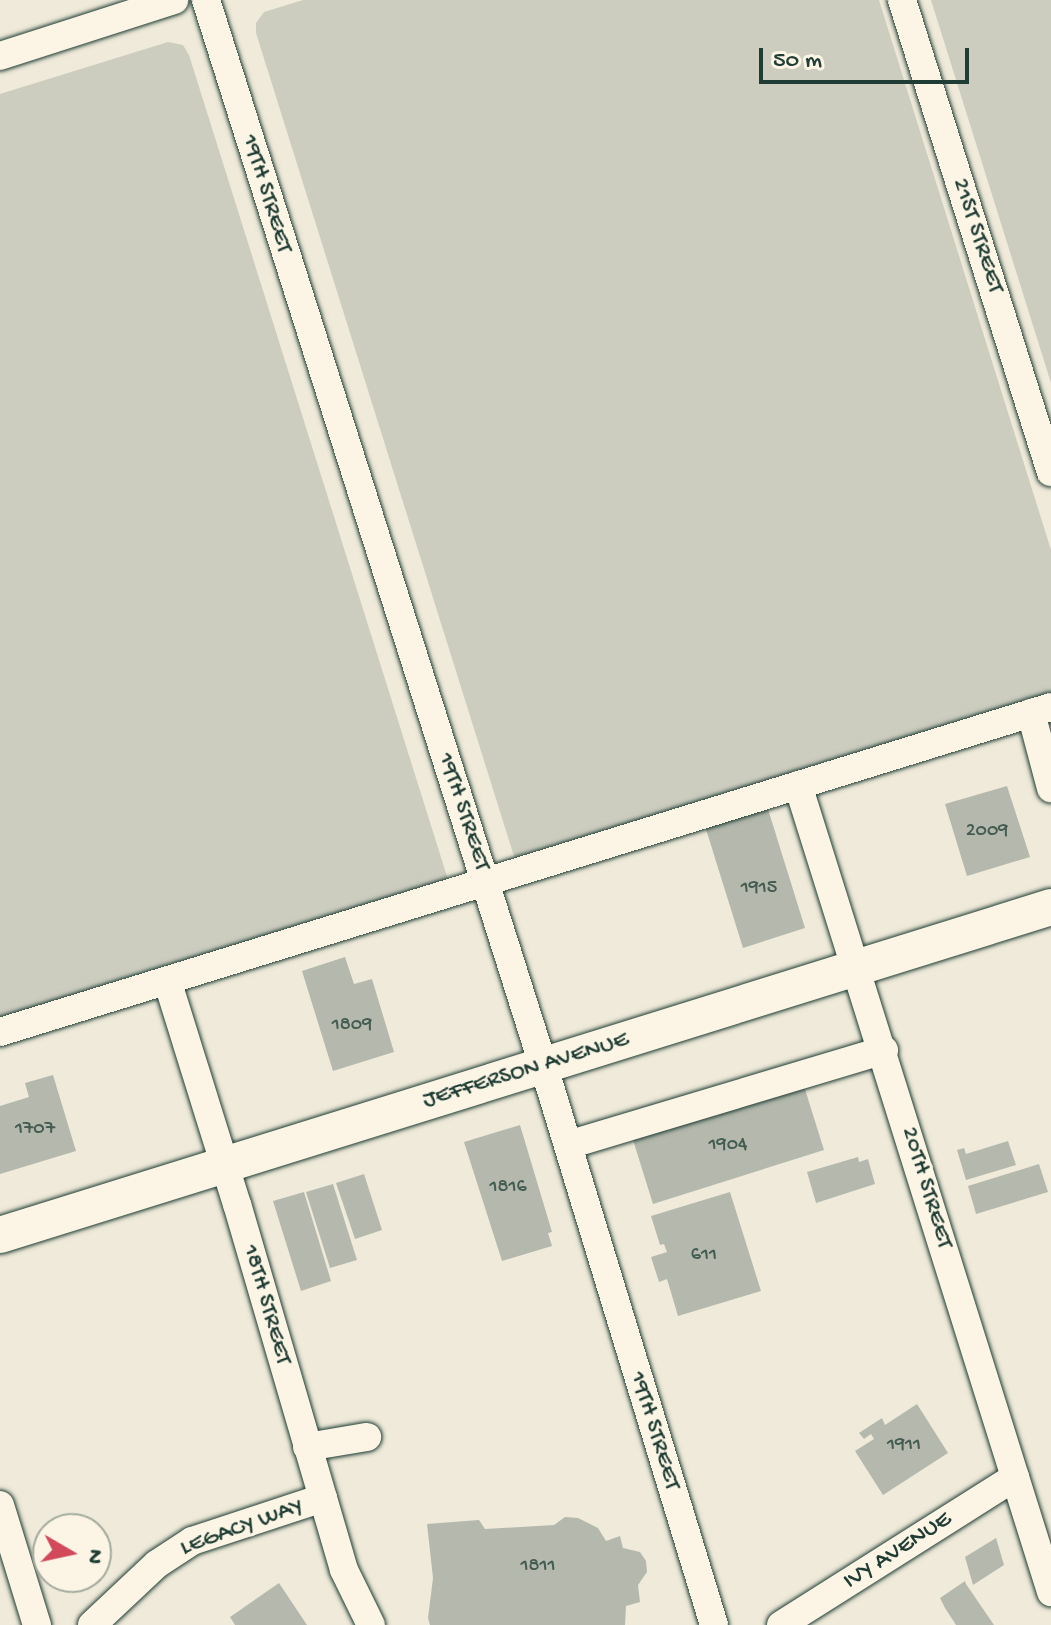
<!DOCTYPE html>
<style>
body{margin:0}
#map{position:relative;width:1051px;height:1625px;overflow:hidden;background:#efeada;font-family:"Gochi Hand",sans-serif}
div>[style]{position:absolute}
.green>*{inset:0;background:#cccdbf}
.building>*{inset:0;background:#b5b9ad}
.roads{filter:drop-shadow(0 0 2px #1f3d34) drop-shadow(0 0 2px #1f3d34)}
.minor>*{height:28px;margin:-14px;padding:0 14px;transform-origin:14px;border-radius:14px;background:#fcf5e5}
.major>*{height:36px;margin:-18px;padding:0 18px;transform-origin:18px;border-radius:18px;background:#fcf5e5}
span{translate:-50% -50%;white-space:nowrap;text-align:center;line-height:1.15;-webkit-text-stroke:6px #fcf5e5;paint-order:stroke}
.number-label{font-size:20px;color:#445c52}
.number-label span{-webkit-text-stroke-width:0}
.street-label{font-size:24px;color:#1f3d34}
.north{position:absolute;left:32px;top:1513px;width:80px;height:80px;box-sizing:border-box;background:#fcf5e5;border:2px solid #a4ab9e;border-radius:50%;rotate:99deg;font-size:22px;font-weight:700;line-height:32px;text-align:center;color:#1f3d34}
.north::after{content:'';display:block;margin:auto;width:28px;height:36px;background:#d1495b;clip-path:polygon(50% 0,100% 100%,50% 72%,0 100%)}
.scale{position:absolute;left:759px;top:48px;width:210px;height:36px;box-sizing:border-box;border:4px solid #1f3d34;border-top:0;padding-left:10px;font-size:24px;line-height:28px;white-space:nowrap;color:#1f3d34;-webkit-text-stroke:6px #fcf5e5;paint-order:stroke}
</style>
<div id="map">
<div class="green">
<div style="clip-path:polygon(303px 0,879px 0,1051px 550px,1051px 699px,518px 869px,256px 33px,256px 23px,264px 12px)"></div>
<div style="clip-path:polygon(931px 0,1051px 0,1051px 383px)"></div>
<div style="clip-path:polygon(168px 42px,183px 45px,189px 55px,450px 886px,0 1029px,0 94px)"></div>
</div>
<div class="building">
<div style="clip-path:polygon(1007px 786px,1030px 857px,967px 876px,945px 804px)"></div>
<div style="clip-path:polygon(767px 806px,805px 928px,743px 948px,705px 826px)"></div>
<div style="clip-path:polygon(345px 957px,354px 984px,372px 979px,394px 1052px,333px 1071px,302px 971px)"></div>
<div style="clip-path:polygon(53px 1075px,76px 1151px,0 1174px,0 1106px,29px 1097px,25px 1083px)"></div>
<div style="clip-path:polygon(804px 1086px,824px 1150px,653px 1204px,633px 1140px)"></div>
<div style="clip-path:polygon(520px 1125px,552px 1232px,548px 1233px,552px 1246px,502px 1261px,464px 1142px)"></div>
<div style="clip-path:polygon(1008px 1141px,1016px 1165px,966px 1180px,957px 1150px,964px 1148px,966px 1154px)"></div>
<div style="clip-path:polygon(858px 1157px,859px 1162px,868px 1159px,875px 1184px,816px 1203px,807px 1172px)"></div>
<div style="clip-path:polygon(1039px 1164px,1048px 1192px,976px 1214px,968px 1186px)"></div>
<div style="clip-path:polygon(364px 1174px,382px 1230px,355px 1239px,336px 1183px)"></div>
<div style="clip-path:polygon(333px 1184px,357px 1260px,330px 1268px,306px 1192px)"></div>
<div style="clip-path:polygon(304px 1192px,331px 1281px,301px 1291px,273px 1201px)"></div>
<div style="clip-path:polygon(730px 1192px,761px 1291px,678px 1316px,667px 1279px,659px 1282px,651px 1257px,667px 1252px,664px 1244px,660px 1245px,651px 1216px)"></div>
<div style="clip-path:polygon(917px 1404px,948px 1453px,883px 1495px,855px 1451px,874px 1439px,871px 1434px,864px 1439px,859px 1433px,882px 1418px,885px 1425px)"></div>
<div style="clip-path:polygon(565px 1517px,578px 1518px,598px 1528px,606px 1541px,620px 1536px,623px 1548px,640px 1552px,646px 1561px,647px 1572px,638px 1585px,640px 1602px,626px 1606px,625px 1625px,430px 1625px,428px 1618px,433px 1578px,427px 1524px,479px 1520px,485px 1529px,554px 1525px)"></div>
<div style="clip-path:polygon(996px 1538px,1004px 1565px,973px 1585px,965px 1557px)"></div>
<div style="clip-path:polygon(965px 1581px,966px 1584px,994px 1625px,956px 1625px,945px 1608px,940px 1598px)"></div>
<div style="clip-path:polygon(279px 1583px,307px 1625px,235px 1625px,230px 1617px)"></div>
</div>
<div class="roads">
<div class="minor">
<div style="left:206px;top:0;width:1154px;rotate:72.44deg"></div>
<div style="left:554px;top:1100px;width:549px;rotate:73.05deg"></div>
<div style="left:902px;top:0;width:495px;rotate:72.5deg"></div>
<div style="left:0;top:56px;width:183px;rotate:-17.8deg"></div>
<div style="left:1031px;top:713px;width:78px;rotate:75.1deg"></div>
<div style="left:798px;top:785px;width:846px;rotate:72.59deg"></div>
<div style="left:168px;top:983px;width:232px;rotate:72.7deg"></div>
<div style="left:237px;top:1204px;width:381px;rotate:73.7deg"></div>
<div style="left:344px;top:1570px;width:61px;rotate:63.9deg"></div>
<div style="left:0;top:1032px;width:1100px;rotate:-17.18deg"></div>
<div style="left:568px;top:1145px;width:330px;rotate:-16.7deg"></div>
<div style="left:307px;top:1447px;width:61px;rotate:-9.5deg"></div>
<div style="left:0;top:1505px;width:126px;rotate:72.9deg"></div>
<div style="left:92px;top:1625px;width:89px;rotate:-43.2deg"></div>
<div style="left:157px;top:1564px;width:42px;rotate:-33.3deg"></div>
<div style="left:192px;top:1541px;width:138px;rotate:-18.2deg"></div>
<div style="left:781px;top:1625px;width:277px;rotate:-32.3deg"></div>
</div>
<div class="major">
<div style="left:0;top:1235px;width:1101px;rotate:-17.33deg"></div>
</div>
</div>
<div class="number-label">
<span style="left:987px;top:831px">2009</span>
<span style="left:759px;top:888px">1915</span>
<span style="left:352px;top:1025px">1809</span>
<span style="left:35px;top:1129px">1707</span>
<span style="left:728px;top:1145px">1904</span>
<span style="left:508px;top:1187px">1816</span>
<span style="left:704px;top:1255px">611</span>
<span style="left:904px;top:1445px">1911</span>
<span style="left:538px;top:1566px">1811</span>
</div>
<div class="street-label">
<span style="left:266px;top:194px;rotate:73deg">19TH STREET</span>
<span style="left:977px;top:236px;rotate:72deg">21ST STREET</span>
<span style="left:463px;top:812px;rotate:72deg">19TH STREET</span>
<span style="left:526px;top:1071px;rotate:-17deg">JEFFERSON AVENUE</span>
<span style="left:926px;top:1188px;rotate:73deg">20TH STREET</span>
<span style="left:266px;top:1305px;rotate:74deg">18TH STREET</span>
<span style="left:654px;top:1431px;rotate:73deg">19TH STREET</span>
<span style="left:242px;top:1528px;rotate:-20deg">LEGACY WAY</span>
<span style="left:898px;top:1551px;rotate:-33deg">IVY AVENUE</span>
</div>
<div class="north">N</div>
<div class="scale">50 m</div>
</div>
